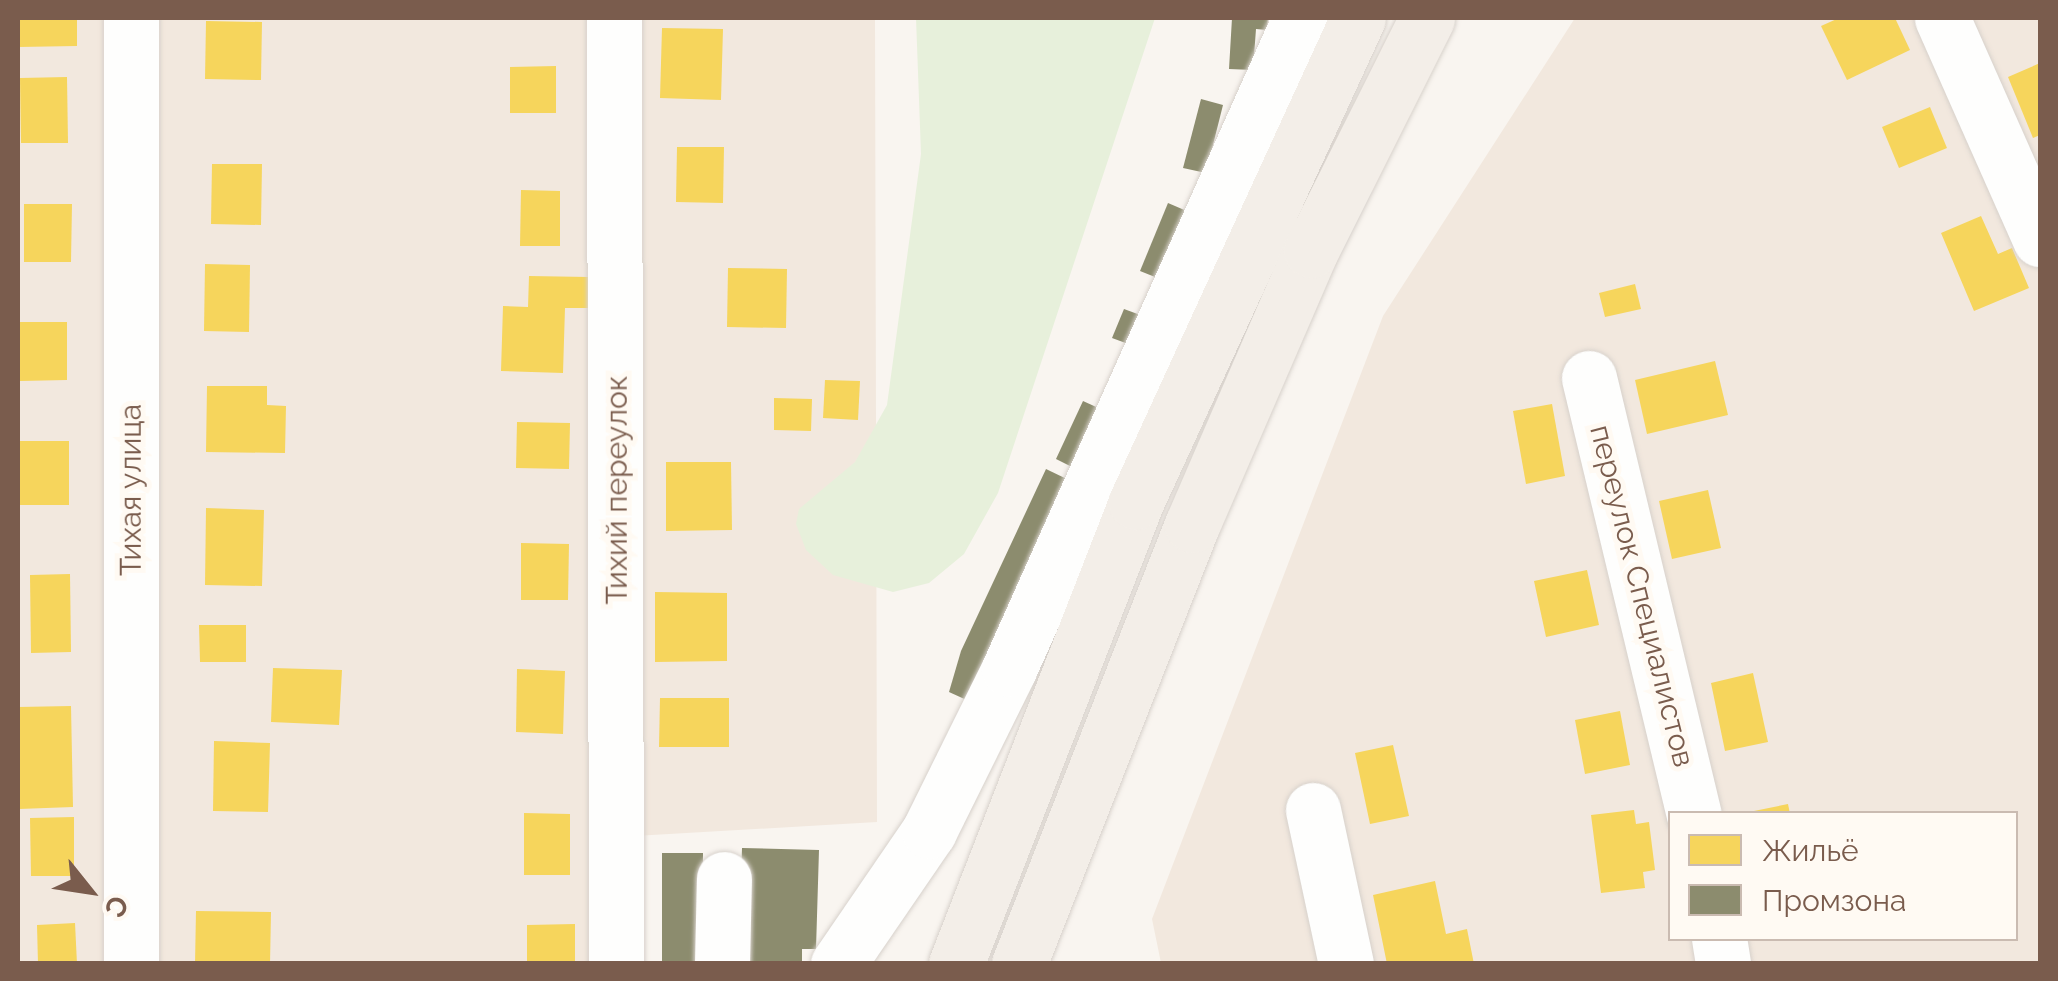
<!DOCTYPE html>
<meta charset="utf-8">
<style>
body{margin:0}
#map{position:relative;width:2058px;height:981px;overflow:hidden;background:#f9f5f0;font-family:Raleway,sans-serif}
div>[style]{position:absolute}
.residential>*{inset:0;background:#f2e8de}
.green>*{inset:0;background:#e7f0db}
.homes>*{inset:0;background:#f6d55c}
.industry>*{inset:0;background:#8c8c6e}
.roads{filter:drop-shadow(0 0 2px #d7d1cb) drop-shadow(0 0 2px #d7d1cb)}
.minor>*{height:55px;margin:-27.5px;padding:0 27.5px;transform-origin:27.5px;border-radius:27.5px;background:#fefefd}
.major>*{height:55px;margin:-27.5px;padding:0 27.5px;transform-origin:27.5px;border-radius:27.5px;background:#f3eee8}
span{translate:-50% -50%;white-space:nowrap;text-align:center;line-height:1.15;-webkit-text-stroke:10px #fffaf3;paint-order:stroke}
.street-label{font-size:30px;color:#7a5c4d}
.frame{position:absolute;inset:0;border:20px solid #7a5c4d;pointer-events:none}
.legend{position:absolute;left:1668px;top:811px;width:350px;height:130px;box-sizing:border-box;background:#fffaf3;border:2px solid #cabbb1;margin:0;padding:12px 18px;list-style:none;font-size:30px;color:#7a5c4d}
.legend li{display:flex;align-items:center;gap:20px;height:50px}
.legend b{width:50px;border:2px solid #cabbb1}
.north{position:absolute;left:40px;top:841px;width:100px;height:100px;-webkit-text-stroke:8px #fffaf3;paint-order:stroke;rotate:120deg;font-size:28px;font-weight:700;line-height:40px;text-align:center;color:#7a5c4d}
.north::after{content:'';display:block;margin:auto;width:35px;height:45px;background:#7a5c4d;clip-path:polygon(50% 0,100% 100%,50% 72%,0 100%)}
</style>
<div id="map">
<div class="residential">
<div style="clip-path:polygon(18px 18px,875px 18px,877px 822px,600px 838px,600px 963px,18px 963px)"></div>
<div style="clip-path:polygon(evenodd,1575px 18px,2040px 18px,2040px 963px,1161px 963px,1152px 919px,1383px 316px,1575px 18px,1670px 814px,2016px 814px,2016px 938px,1670px 938px,1670px 814px)"></div>
</div>
<div class="green">
<div style="clip-path:polygon(916px 18px,1155px 18px,998px 493px,964px 554px,929px 583px,893px 592px,833px 575px,806px 550px,796px 524px,799px 509px,855px 462px,887px 405px,921px 154px)"></div>
</div>
<div class="homes">
<div style="clip-path:polygon(18px 18px,77px 18px,77px 46px,18px 47px)"></div>
<div style="clip-path:polygon(1839px 18px,1895px 18px,1910px 50px,1847px 80px,1821px 26px)"></div>
<div style="clip-path:polygon(206px 21px,262px 22px,261px 80px,205px 79px)"></div>
<div style="clip-path:polygon(662px 28px,723px 29px,721px 100px,660px 98px)"></div>
<div style="clip-path:polygon(2040px 63px,2040px 135px,2033px 138px,2008px 77px)"></div>
<div style="clip-path:polygon(556px 66px,556px 113px,510px 113px,510px 67px)"></div>
<div style="clip-path:polygon(67px 77px,68px 143px,21px 143px,20px 78px)"></div>
<div style="clip-path:polygon(1930px 107px,1947px 148px,1899px 168px,1882px 127px)"></div>
<div style="clip-path:polygon(677px 147px,724px 147px,723px 203px,676px 202px)"></div>
<div style="clip-path:polygon(212px 164px,262px 164px,261px 225px,211px 224px)"></div>
<div style="clip-path:polygon(521px 190px,560px 191px,560px 246px,520px 246px)"></div>
<div style="clip-path:polygon(24px 204px,72px 204px,71px 262px,24px 262px)"></div>
<div style="clip-path:polygon(1981px 216px,1998px 254px,2012px 248px,2029px 288px,1974px 311px,1941px 233px)"></div>
<div style="clip-path:polygon(205px 264px,250px 265px,249px 332px,204px 331px)"></div>
<div style="clip-path:polygon(728px 268px,787px 269px,786px 328px,727px 327px)"></div>
<div style="clip-path:polygon(529px 276px,589px 277px,589px 308px,565px 308px,563px 373px,501px 371px,503px 306px,528px 307px)"></div>
<div style="clip-path:polygon(1635px 284px,1641px 309px,1605px 317px,1599px 293px)"></div>
<div style="clip-path:polygon(19px 322px,67px 322px,67px 380px,20px 381px)"></div>
<div style="clip-path:polygon(1715px 361px,1728px 415px,1647px 434px,1635px 380px)"></div>
<div style="clip-path:polygon(825px 380px,860px 381px,858px 420px,823px 418px)"></div>
<div style="clip-path:polygon(207px 386px,267px 386px,267px 405px,286px 406px,285px 453px,206px 452px)"></div>
<div style="clip-path:polygon(774px 398px,812px 399px,811px 431px,774px 430px)"></div>
<div style="clip-path:polygon(1552px 404px,1565px 476px,1526px 484px,1513px 411px)"></div>
<div style="clip-path:polygon(517px 422px,570px 423px,569px 469px,516px 468px)"></div>
<div style="clip-path:polygon(18px 441px,69px 441px,69px 505px,18px 505px)"></div>
<div style="clip-path:polygon(666px 462px,731px 462px,732px 530px,666px 531px)"></div>
<div style="clip-path:polygon(1708px 490px,1721px 548px,1672px 559px,1659px 501px)"></div>
<div style="clip-path:polygon(206px 508px,264px 510px,262px 586px,205px 585px)"></div>
<div style="clip-path:polygon(521px 543px,569px 544px,568px 600px,521px 600px)"></div>
<div style="clip-path:polygon(1587px 570px,1599px 625px,1546px 637px,1534px 581px)"></div>
<div style="clip-path:polygon(70px 574px,71px 652px,31px 653px,30px 575px)"></div>
<div style="clip-path:polygon(655px 592px,727px 593px,727px 661px,655px 662px)"></div>
<div style="clip-path:polygon(199px 625px,246px 625px,246px 662px,200px 662px)"></div>
<div style="clip-path:polygon(273px 668px,342px 670px,339px 725px,271px 722px)"></div>
<div style="clip-path:polygon(517px 669px,565px 671px,563px 734px,516px 732px)"></div>
<div style="clip-path:polygon(1753px 673px,1768px 742px,1725px 751px,1711px 683px)"></div>
<div style="clip-path:polygon(660px 698px,729px 698px,729px 747px,659px 747px)"></div>
<div style="clip-path:polygon(71px 706px,73px 807px,19px 809px,18px 707px)"></div>
<div style="clip-path:polygon(1620px 711px,1630px 765px,1585px 774px,1575px 720px)"></div>
<div style="clip-path:polygon(214px 741px,270px 743px,268px 812px,213px 811px)"></div>
<div style="clip-path:polygon(1393px 745px,1409px 816px,1370px 824px,1355px 753px)"></div>
<div style="clip-path:polygon(1788px 804px,1790px 814px,1750px 814px,1749px 812px)"></div>
<div style="clip-path:polygon(1634px 810px,1636px 824px,1649px 822px,1655px 870px,1643px 872px,1645px 888px,1601px 893px,1591px 815px)"></div>
<div style="clip-path:polygon(524px 813px,570px 814px,570px 875px,524px 875px)"></div>
<div style="clip-path:polygon(74px 817px,74px 876px,31px 876px,30px 818px)"></div>
<div style="clip-path:polygon(1435px 881px,1446px 934px,1467px 929px,1474px 964px,1387px 964px,1373px 895px)"></div>
<div style="clip-path:polygon(196px 911px,271px 912px,270px 964px,195px 964px)"></div>
<div style="clip-path:polygon(75px 923px,77px 964px,38px 964px,37px 925px)"></div>
<div style="clip-path:polygon(575px 924px,575px 964px,527px 964px,527px 925px)"></div>
</div>
<div class="industry">
<div style="clip-path:polygon(1232px 18px,1268px 18px,1267px 30px,1256px 29px,1253px 70px,1229px 69px)"></div>
<div style="clip-path:polygon(1201px 99px,1223px 105px,1206px 173px,1183px 168px)"></div>
<div style="clip-path:polygon(1168px 203px,1189px 212px,1160px 279px,1140px 271px)"></div>
<div style="clip-path:polygon(1124px 309px,1143px 316px,1131px 345px,1112px 338px)"></div>
<div style="clip-path:polygon(1083px 401px,1105px 411px,1078px 470px,1056px 459px)"></div>
<div style="clip-path:polygon(1046px 469px,1073px 482px,971px 702px,949px 692px,961px 651px)"></div>
<div style="clip-path:polygon(742px 848px,819px 850px,816px 949px,802px 949px,802px 964px,738px 964px)"></div>
<div style="clip-path:polygon(662px 853px,703px 853px,702px 964px,662px 964px)"></div>
</div>
<div class="roads">
<div class="minor">
<div style="left:131px;top:18px;width:946px;rotate:90deg"></div>
<div style="left:614px;top:18px;width:946px;rotate:89.88deg"></div>
<div style="left:1942px;top:18px;width:242px;rotate:66.1deg"></div>
<div style="left:1589px;top:378px;width:448px;rotate:76.5deg"></div>
<div style="left:1313px;top:810px;width:157px;rotate:77.9deg"></div>
<div style="left:1719px;top:938px;width:26px;rotate:81deg"></div>
<div style="left:722px;top:964px;width:85px;rotate:-88.7deg"></div>
<div style="left:838px;top:964px;width:161px;rotate:-55.6deg"></div>
<div style="left:929px;top:831px;width:181px;rotate:-63.7deg"></div>
<div style="left:1009px;top:669px;width:713px;rotate:-65.92deg"></div>
</div>
<div class="major">
<div style="left:956px;top:964px;width:496px;rotate:-68.7deg"></div>
<div style="left:1136px;top:502px;width:532px;rotate:-65.36deg"></div>
<div style="left:1019px;top:964px;width:472px;rotate:-68.5deg"></div>
<div style="left:1192px;top:525px;width:300px;rotate:-66.6deg"></div>
<div style="left:1311px;top:250px;width:259px;rotate:-63.4deg"></div>
</div>
</div>
<div class="street-label">
<span style="left:131px;top:490px;rotate:-90deg">Тихая улица</span>
<span style="left:617px;top:490px;rotate:-90deg">Тихий переулок</span>
<span style="left:1642px;top:596px;rotate:76deg">переулок Специалистов</span>
</div>
<div class="frame"></div>
<ul class="legend">
<li><b style="height:28px;background:#f6d55c"></b>Жильё</li>
<li><b style="height:28px;background:#8c8c6e"></b>Промзона</li>
</ul>
<div class="north">С</div>
</div>
